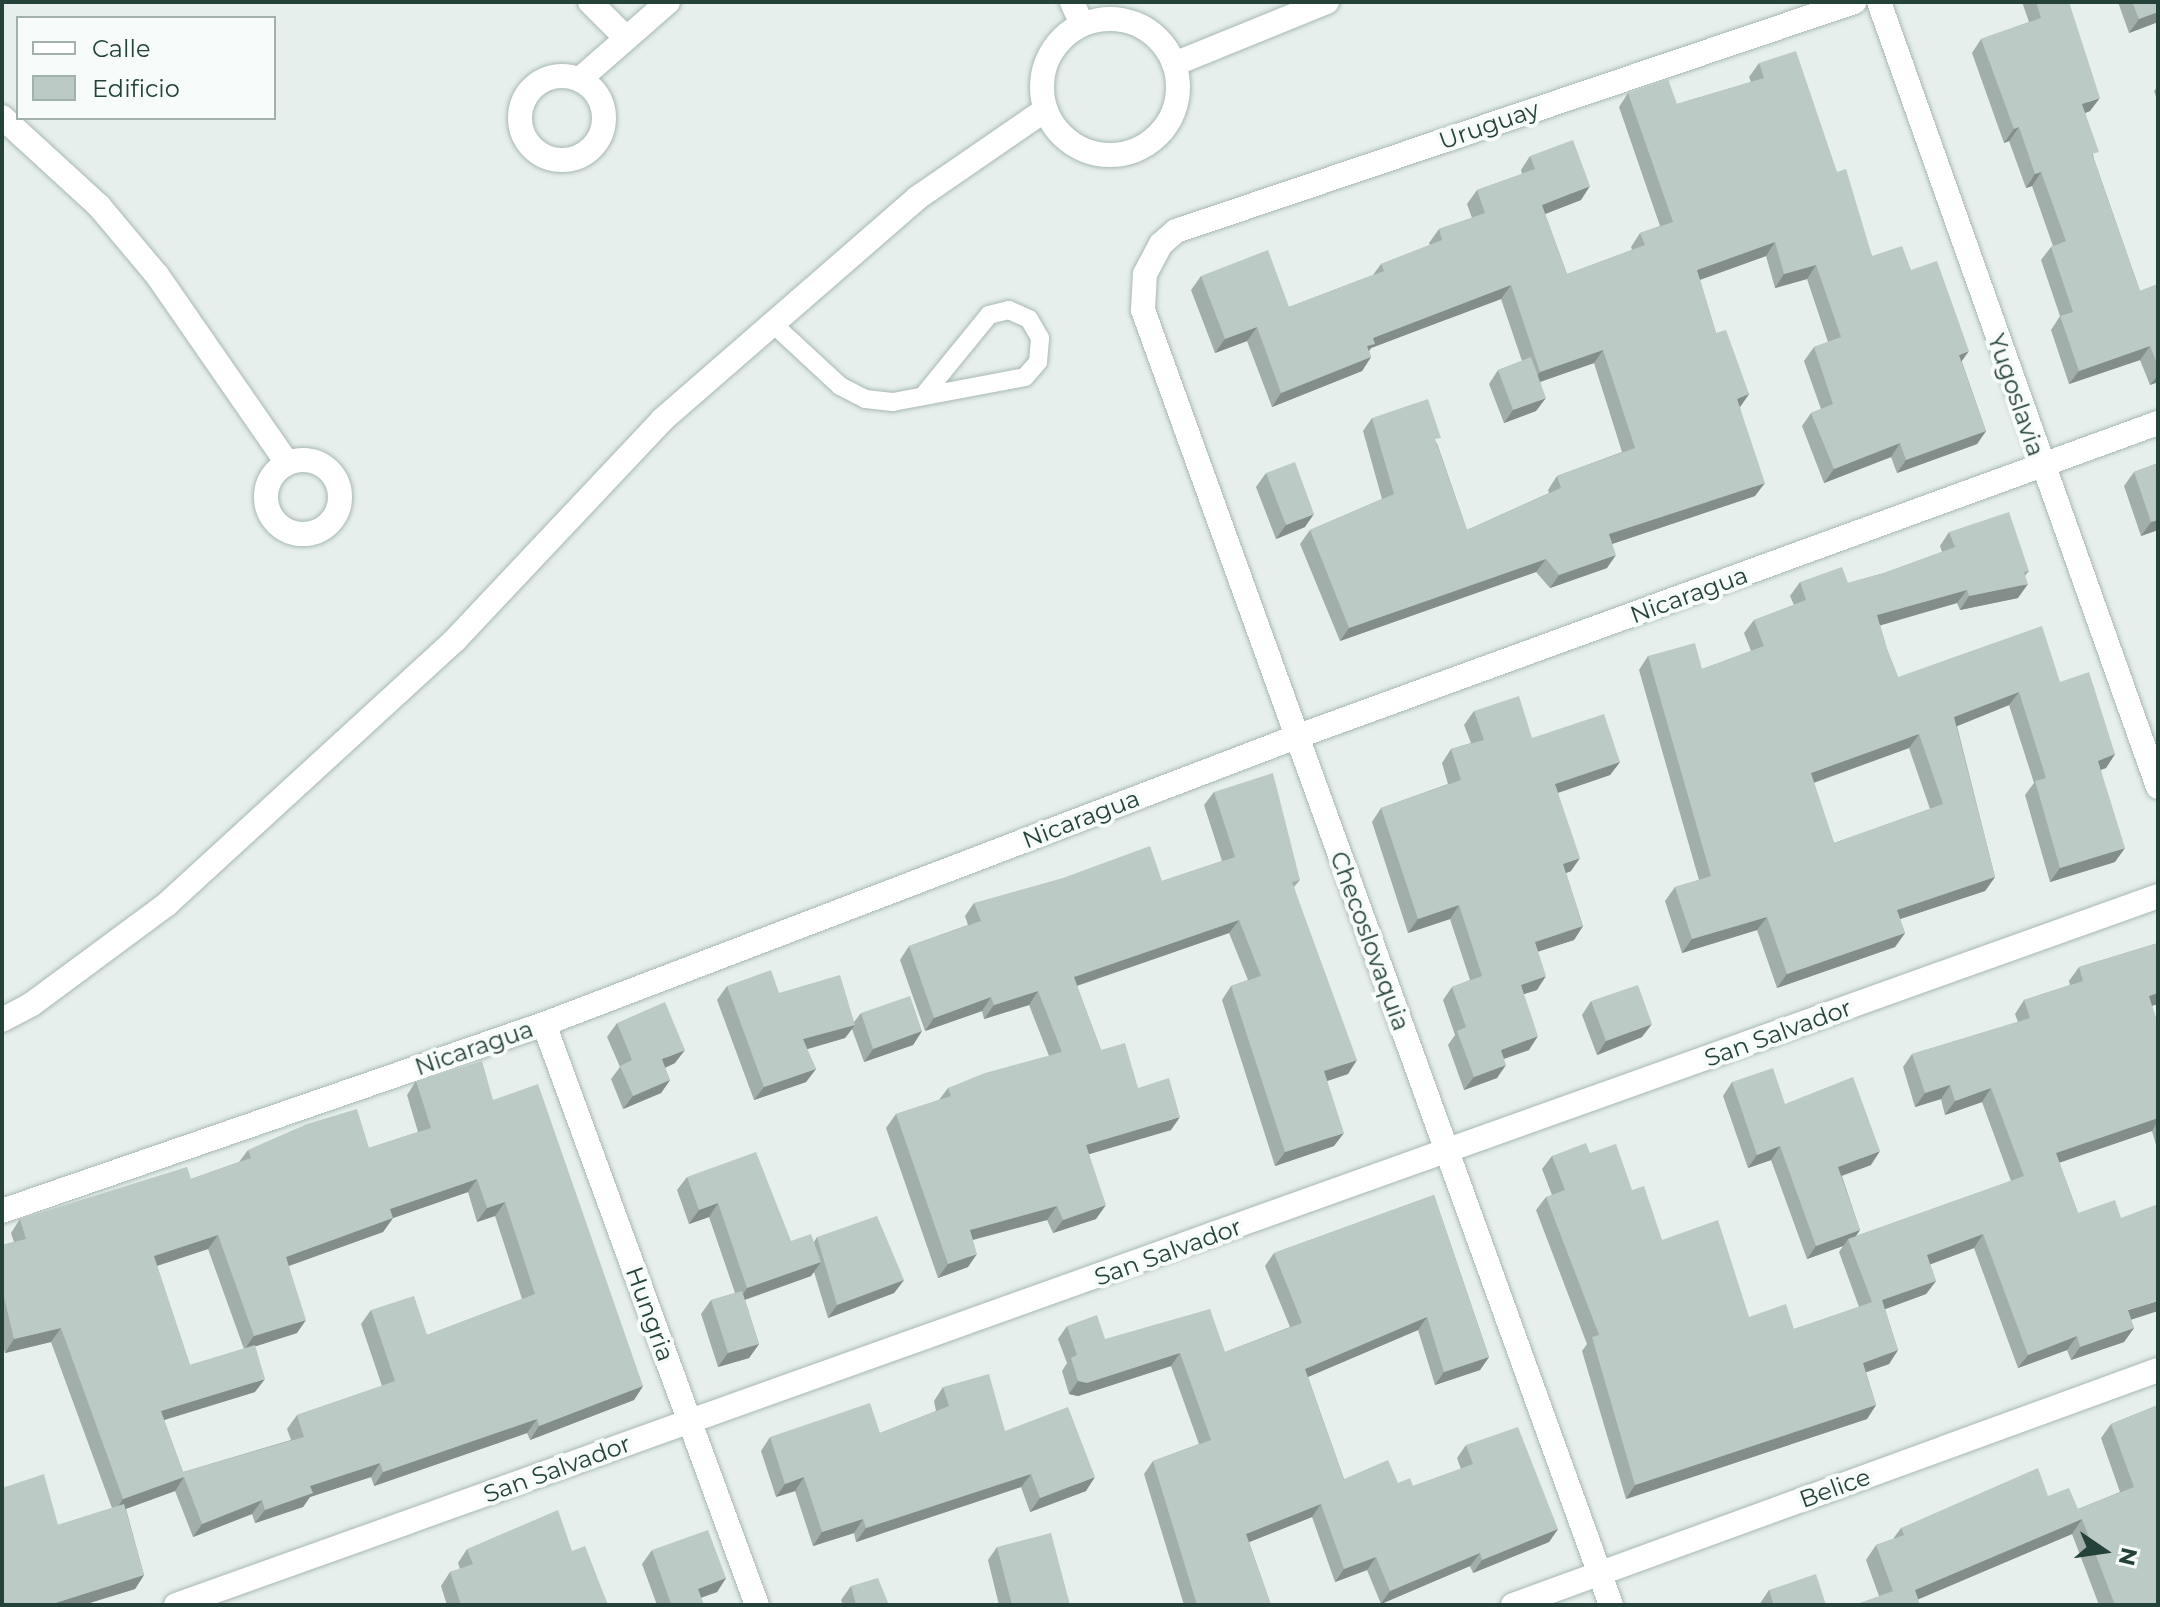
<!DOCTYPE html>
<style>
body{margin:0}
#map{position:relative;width:2160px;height:1607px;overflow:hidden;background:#e6efeb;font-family:Montserrat,sans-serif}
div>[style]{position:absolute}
.roads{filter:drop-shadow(0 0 2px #a8b8b2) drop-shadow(0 0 2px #a8b8b2)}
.service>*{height:18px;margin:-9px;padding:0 9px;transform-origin:9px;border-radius:9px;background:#fff}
.minor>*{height:24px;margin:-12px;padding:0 12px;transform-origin:12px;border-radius:12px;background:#fff}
.minor>.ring{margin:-12px;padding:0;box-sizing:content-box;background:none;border:24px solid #fff;border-radius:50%}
.wall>*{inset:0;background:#a1aea9}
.shaded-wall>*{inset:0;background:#838d89}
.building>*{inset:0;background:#bbcac4}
span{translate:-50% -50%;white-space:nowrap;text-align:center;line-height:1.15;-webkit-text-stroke:8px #f7fbf9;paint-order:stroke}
.street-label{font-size:24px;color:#24423a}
.frame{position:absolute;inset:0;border:4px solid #24423a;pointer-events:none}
.legend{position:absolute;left:16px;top:16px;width:260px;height:104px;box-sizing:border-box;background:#f7fbf9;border:2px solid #a3b1ad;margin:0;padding:10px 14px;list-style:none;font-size:24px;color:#24423a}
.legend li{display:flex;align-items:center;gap:16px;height:40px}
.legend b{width:40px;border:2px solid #a3b1ad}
.north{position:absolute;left:2064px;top:1511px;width:80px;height:80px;-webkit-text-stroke:6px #f7fbf9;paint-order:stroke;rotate:103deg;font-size:22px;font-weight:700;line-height:32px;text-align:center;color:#24423a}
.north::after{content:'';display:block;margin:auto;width:28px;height:36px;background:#24423a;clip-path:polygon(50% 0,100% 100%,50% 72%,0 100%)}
</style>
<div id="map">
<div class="roads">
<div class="service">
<div style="left:771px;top:322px;width:94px;rotate:42.8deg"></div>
<div style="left:840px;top:386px;width:28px;rotate:27deg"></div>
<div style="left:865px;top:399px;width:28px;rotate:6deg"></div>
<div style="left:893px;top:402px;width:134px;rotate:-10.7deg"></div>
<div style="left:1025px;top:377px;width:20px;rotate:-49deg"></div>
<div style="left:1038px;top:362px;width:24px;rotate:-85deg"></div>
<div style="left:1040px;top:338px;width:22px;rotate:-120deg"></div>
<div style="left:1029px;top:319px;width:22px;rotate:-156deg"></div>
<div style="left:1009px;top:310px;width:21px;rotate:166deg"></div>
<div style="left:989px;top:315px;width:104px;rotate:129.2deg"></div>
</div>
<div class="minor">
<div style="left:590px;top:2px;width:51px;rotate:45deg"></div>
<div style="left:1072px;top:2px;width:24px;rotate:66deg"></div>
<div style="left:1879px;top:2px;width:833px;rotate:70.43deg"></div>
<div class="ring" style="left:1042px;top:19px;width:112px;height:112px"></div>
<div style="left:1174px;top:64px;width:165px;rotate:-22.1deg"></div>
<div class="ring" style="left:520px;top:76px;width:60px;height:60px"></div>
<div style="left:580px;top:79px;width:117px;rotate:-41.2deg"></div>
<div style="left:2px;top:117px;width:132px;rotate:42.5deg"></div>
<div style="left:99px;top:206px;width:90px;rotate:50deg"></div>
<div style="left:157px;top:275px;width:229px;rotate:55.3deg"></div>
<div class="ring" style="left:266px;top:460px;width:50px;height:50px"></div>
<div style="left:2px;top:1020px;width:34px;rotate:-28deg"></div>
<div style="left:32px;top:1004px;width:168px;rotate:-36.5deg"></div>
<div style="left:167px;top:904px;width:391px;rotate:-42.5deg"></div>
<div style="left:455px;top:640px;width:302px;rotate:-46.7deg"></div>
<div style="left:662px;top:420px;width:338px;rotate:-41deg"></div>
<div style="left:917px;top:198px;width:155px;rotate:-34.5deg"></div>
<div style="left:544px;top:1024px;width:619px;rotate:69.87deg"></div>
<div style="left:2px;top:1211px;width:573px;rotate:-19.04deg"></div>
<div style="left:544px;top:1024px;width:805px;rotate:-20.89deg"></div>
<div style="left:1296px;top:737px;width:917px;rotate:-20.02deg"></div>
<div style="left:176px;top:1605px;width:2105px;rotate:-19.68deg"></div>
<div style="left:1513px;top:1605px;width:686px;rotate:-20.02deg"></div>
<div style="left:1611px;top:1605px;width:1377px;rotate:-109.87deg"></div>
<div style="left:1143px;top:310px;width:36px;rotate:-87deg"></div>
<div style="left:1145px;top:274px;width:34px;rotate:-62deg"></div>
<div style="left:1161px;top:244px;width:20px;rotate:-41deg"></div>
<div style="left:1176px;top:231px;width:716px;rotate:-18.66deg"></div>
</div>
</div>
<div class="wall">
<div style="clip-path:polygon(2022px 2px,2069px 2px,2090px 111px,2085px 113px,2094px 159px,2140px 291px,2158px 284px,2158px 382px,2150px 385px,2140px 360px,2069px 384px,2051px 330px,2060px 316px,2041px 260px,2051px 247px,2053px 246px,2032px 186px,2026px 188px,2009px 141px,2004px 143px,1972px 53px,1981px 39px,2029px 22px)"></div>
<div style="clip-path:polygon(2118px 2px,2158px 2px,2158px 22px,2129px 33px)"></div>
<div style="clip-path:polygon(1759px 63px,1837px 172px,1872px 256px,1911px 270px,1962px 362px,1986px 431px,1977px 444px,1897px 473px,1891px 457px,1824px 483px,1802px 426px,1811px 413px,1821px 409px,1804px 361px,1814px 347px,1828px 342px,1807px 279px,1775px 288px,1766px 256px,1700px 280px,1716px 333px,1749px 394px,1740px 407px,1755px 496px,1612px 544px,1607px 568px,1550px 588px,1536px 572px,1340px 641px,1300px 544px,1310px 530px,1382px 499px,1363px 431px,1372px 418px,1437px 443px,1467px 530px,1549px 493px,1548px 490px,1557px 476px,1622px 452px,1594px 363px,1540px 382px,1536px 411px,1504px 423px,1489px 384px,1498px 370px,1522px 361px,1501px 299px,1371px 348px,1369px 351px,1371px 357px,1362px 371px,1272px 407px,1247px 341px,1215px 353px,1191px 290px,1201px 276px,1289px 307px,1373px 275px,1381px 264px,1430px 245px,1429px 243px,1439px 229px,1472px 218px,1467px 204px,1477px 190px,1522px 174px,1521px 170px,1530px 156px,1581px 200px,1545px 214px,1567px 274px,1632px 250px,1631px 247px,1640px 233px,1660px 226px,1619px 107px,1628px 93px,1677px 104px,1751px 82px,1749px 77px)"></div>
<div style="clip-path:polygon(2158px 86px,2158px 102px,2154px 91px)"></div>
<div style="clip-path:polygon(2158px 463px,2158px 530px,2141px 536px,2124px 486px,2134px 472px)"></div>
<div style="clip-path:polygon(1266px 473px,1305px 527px,1276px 539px,1256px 487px)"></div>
<div style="clip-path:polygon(evenodd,1949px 532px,2029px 571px,2025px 576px,2018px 598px,1960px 610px,1957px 603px,1880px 625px,1887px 649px,1898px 677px,2060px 682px,2115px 754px,2106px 768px,2101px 770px,2115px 862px,2050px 882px,2025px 795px,2034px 783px,2009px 705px,1957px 726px,1995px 877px,1985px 891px,1900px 919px,1905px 933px,1895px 947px,1777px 988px,1757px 930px,1682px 953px,1665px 901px,1675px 887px,1699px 880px,1639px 670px,1648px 656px,1702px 669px,1751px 651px,1744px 633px,1754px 620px,1794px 605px,1790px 596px,1800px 582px,1848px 583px,1884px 573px,1942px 552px,1940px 546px,1949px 532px,1909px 748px,1930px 809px,1834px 843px,1814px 783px,1909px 748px)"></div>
<div style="clip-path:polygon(1474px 711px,1532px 738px,1620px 762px,1610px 775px,1558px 793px,1571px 871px,1566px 873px,1583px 926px,1574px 940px,1538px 951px,1537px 990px,1524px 994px,1529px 1050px,1504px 1059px,1497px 1078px,1464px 1090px,1448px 1045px,1455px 1035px,1443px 1000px,1452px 987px,1470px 980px,1450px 919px,1408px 933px,1372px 822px,1381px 808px,1448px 784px,1442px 763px,1451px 749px,1471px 743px,1464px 725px)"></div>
<div style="clip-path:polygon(1214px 792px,1300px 880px,1294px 887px,1348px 1074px,1327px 1081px,1334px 1146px,1275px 1166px,1222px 1000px,1231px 986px,1248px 980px,1229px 933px,1077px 986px,1101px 1050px,1138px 1088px,1171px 1130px,1089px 1154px,1096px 1219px,1053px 1233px,1047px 1220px,973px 1240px,968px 1267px,938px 1278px,886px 1128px,896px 1114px,939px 1100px,948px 1088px,1049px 1056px,1029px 1005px,984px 1019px,982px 1011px,925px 1031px,900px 960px,909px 946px,968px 925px,965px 916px,974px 903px,1162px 881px,1222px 861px,1204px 805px)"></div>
<div style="clip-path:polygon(2158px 943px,2158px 1004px,2152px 1006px,2158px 1025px,2158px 1152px,2152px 1131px,2059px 1162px,2078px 1213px,2131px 1320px,2134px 1328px,2124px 1342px,2071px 1360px,2067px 1350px,2018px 1368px,1974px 1248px,1930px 1264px,1936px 1281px,1926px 1294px,1885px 1309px,1898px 1350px,1889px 1364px,1866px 1372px,1876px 1405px,1867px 1419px,1626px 1499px,1582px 1351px,1587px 1344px,1536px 1210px,1546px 1197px,1552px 1195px,1542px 1169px,1552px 1156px,1590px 1153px,1632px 1190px,1662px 1240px,1749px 1317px,1794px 1329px,1859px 1307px,1839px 1252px,1843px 1246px,1807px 1259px,1771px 1160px,1748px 1168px,1723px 1096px,1732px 1082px,1785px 1104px,1871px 1165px,1842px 1176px,1860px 1230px,1856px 1236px,2011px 1181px,1982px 1102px,1945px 1115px,1941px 1099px,1915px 1107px,1903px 1067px,1912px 1054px,2018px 1022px,2015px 1014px,2024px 1000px,2070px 985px,2069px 981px,2079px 967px)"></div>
<div style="clip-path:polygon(727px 986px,779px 993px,854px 1022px,861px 1013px,922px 1031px,913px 1045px,864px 1062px,852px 1029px,845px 1038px,807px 1049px,816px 1069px,806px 1082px,754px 1100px,717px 1000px)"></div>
<div style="clip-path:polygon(1591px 1001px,1642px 1037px,1597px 1055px,1582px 1015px)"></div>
<div style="clip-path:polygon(617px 1023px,675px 1063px,665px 1068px,670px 1080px,661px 1093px,623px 1109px,611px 1079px,620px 1067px,607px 1037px)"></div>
<div style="clip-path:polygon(evenodd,416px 1081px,493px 1100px,643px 1386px,634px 1400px,530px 1440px,527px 1433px,374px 1486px,371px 1477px,310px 1497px,303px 1507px,255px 1523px,252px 1514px,193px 1537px,175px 1491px,126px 1509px,144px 1575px,135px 1589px,83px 1605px,2px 1605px,58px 1525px,112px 1508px,51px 1342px,5px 1353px,2px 1342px,2px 1245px,14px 1242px,11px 1233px,20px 1219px,191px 1179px,239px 1162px,248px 1150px,369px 1148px,418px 1132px,407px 1095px,416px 1081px,468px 1192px,477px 1222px,495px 1216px,522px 1299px,427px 1335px,371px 1310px,361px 1324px,382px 1386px,297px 1415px,287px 1429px,291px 1440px,183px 1472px,164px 1420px,255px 1392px,255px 1346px,297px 1333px,289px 1266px,383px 1232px,393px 1218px,468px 1192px,416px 1081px,208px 1249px,244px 1349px,190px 1365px,157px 1266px,208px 1249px)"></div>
<div style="clip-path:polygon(687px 1177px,791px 1241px,814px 1242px,817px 1237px,904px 1280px,894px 1293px,828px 1318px,814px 1272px,811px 1276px,745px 1300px,759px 1344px,749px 1358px,718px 1367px,701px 1314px,711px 1300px,735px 1293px,709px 1217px,689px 1224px,677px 1190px)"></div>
<div style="clip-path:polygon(1434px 1195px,1489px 1357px,1480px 1370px,1435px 1385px,1418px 1330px,1308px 1377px,1344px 1479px,1413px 1486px,1461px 1469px,1457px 1458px,1466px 1445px,1558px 1529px,1549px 1542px,1473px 1573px,1470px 1566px,1381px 1604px,1367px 1570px,1335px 1582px,1312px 1517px,1249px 1542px,1271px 1605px,1184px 1605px,1144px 1474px,1153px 1461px,1199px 1444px,1171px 1366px,1078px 1396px,1069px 1394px,1062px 1371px,1067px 1363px,1058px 1339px,1067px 1326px,1105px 1339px,1225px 1352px,1290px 1327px,1265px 1266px,1274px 1253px)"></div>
<div style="clip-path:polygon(943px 1387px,1086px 1491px,1030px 1512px,1021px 1487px,856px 1542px,854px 1533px,813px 1546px,795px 1491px,776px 1497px,761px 1451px,770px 1437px,880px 1433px,936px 1411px,934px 1401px)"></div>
<div style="clip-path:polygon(2158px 1405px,2158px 1605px,2099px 1605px,2072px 1534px,1918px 1599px,1879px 1596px,1866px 1560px,1876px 1545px,1893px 1539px,1901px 1528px,2048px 1496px,2078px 1509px,2120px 1492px,2101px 1438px,2111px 1424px)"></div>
<div style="clip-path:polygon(997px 1547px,1070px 1605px,999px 1605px,988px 1560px)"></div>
<div style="clip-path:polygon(467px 1549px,572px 1551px,608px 1605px,447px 1605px,441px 1586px,450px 1572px,460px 1569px,458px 1563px)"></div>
<div style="clip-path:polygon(652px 1550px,726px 1578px,717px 1592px,701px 1598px,704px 1605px,657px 1605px,642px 1564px)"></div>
<div style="clip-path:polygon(851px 1586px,889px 1605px,843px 1605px,841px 1600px)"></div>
<div style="clip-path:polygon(1769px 1590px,1826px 1605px,1759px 1605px)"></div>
</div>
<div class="shaded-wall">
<div style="clip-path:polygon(2158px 12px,2158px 22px,2129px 33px,2139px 19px)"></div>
<div style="clip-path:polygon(2100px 98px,2090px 111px,2073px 118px,2082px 104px)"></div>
<div style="clip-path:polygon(2019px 127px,2009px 141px,2004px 143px,2014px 129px)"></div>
<div style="clip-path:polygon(2041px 172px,2032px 186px,2026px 188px,2035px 174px)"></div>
<div style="clip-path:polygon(1590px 186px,1581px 200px,1532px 219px,1542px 205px)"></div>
<div style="clip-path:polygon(1775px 242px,1766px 256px,1688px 284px,1697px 270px)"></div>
<div style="clip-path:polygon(1816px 265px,1807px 279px,1775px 288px,1784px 274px)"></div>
<div style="clip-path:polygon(1511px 285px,1501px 299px,1371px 348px,1365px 357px,1358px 360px,1373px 338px)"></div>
<div style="clip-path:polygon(1257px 327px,1247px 341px,1215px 353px,1225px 339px)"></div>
<div style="clip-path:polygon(2150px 346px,2140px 360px,2069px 384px,2079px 371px)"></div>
<div style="clip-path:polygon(1603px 350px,1594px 363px,1531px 385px,1540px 372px)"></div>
<div style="clip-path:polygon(1969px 351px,1959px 365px,1959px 355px)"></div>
<div style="clip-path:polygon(1371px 357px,1362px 371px,1272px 407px,1281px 393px)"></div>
<div style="clip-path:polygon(2158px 375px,2158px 382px,2150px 385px)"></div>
<div style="clip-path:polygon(1749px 394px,1740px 407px,1737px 399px)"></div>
<div style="clip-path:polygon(1546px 398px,1536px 411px,1504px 423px,1513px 410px)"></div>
<div style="clip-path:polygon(1986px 431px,1977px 444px,1897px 473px,1906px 460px)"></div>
<div style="clip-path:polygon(1900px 443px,1891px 457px,1824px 483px,1834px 469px)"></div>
<div style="clip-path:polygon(1765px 483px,1755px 496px,1600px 548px,1609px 534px)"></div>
<div style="clip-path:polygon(1314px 514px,1305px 527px,1276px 539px,1286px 525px)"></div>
<div style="clip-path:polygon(2158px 520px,2158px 530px,2141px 536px,2151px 522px)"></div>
<div style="clip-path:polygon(1616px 555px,1607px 568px,1550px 588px,1559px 575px)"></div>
<div style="clip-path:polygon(1546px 559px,1536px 572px,1340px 641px,1349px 628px)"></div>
<div style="clip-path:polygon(2028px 584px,2018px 598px,1960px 610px,1969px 596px)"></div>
<div style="clip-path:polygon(1967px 590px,1957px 603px,1868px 629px,1877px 615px)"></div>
<div style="clip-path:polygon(2019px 692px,2009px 705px,1945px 731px,1954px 717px)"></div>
<div style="clip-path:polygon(1919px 734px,1909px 748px,1801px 787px,1811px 773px)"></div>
<div style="clip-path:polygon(2115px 754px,2106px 768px,2088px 774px,2098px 761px)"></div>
<div style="clip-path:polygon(1620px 762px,1610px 775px,1545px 797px,1555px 784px)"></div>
<div style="clip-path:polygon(2125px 848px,2115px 862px,2050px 882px,2060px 868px)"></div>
<div style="clip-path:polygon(1580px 858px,1571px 871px,1554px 878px,1563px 864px)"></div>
<div style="clip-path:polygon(1995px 877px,1985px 891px,1888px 923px,1897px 910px)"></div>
<div style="clip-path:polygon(1459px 905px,1450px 919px,1408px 933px,1418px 919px)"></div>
<div style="clip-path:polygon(1767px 917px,1757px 930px,1682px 953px,1692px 939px)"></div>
<div style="clip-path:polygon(1239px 920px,1229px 933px,1064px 990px,1074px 977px)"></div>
<div style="clip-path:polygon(1583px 926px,1574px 940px,1525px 956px,1535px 942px)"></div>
<div style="clip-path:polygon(1905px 933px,1895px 947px,1777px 988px,1787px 974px)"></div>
<div style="clip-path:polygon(1546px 976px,1537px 990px,1511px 998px,1521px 985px)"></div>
<div style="clip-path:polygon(1038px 991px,1029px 1005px,984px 1019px,994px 1005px)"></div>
<div style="clip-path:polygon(2158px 993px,2158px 1004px,2140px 1009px,2149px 996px)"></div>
<div style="clip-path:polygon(991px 997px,982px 1011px,925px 1031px,934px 1018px)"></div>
<div style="clip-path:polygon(1652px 1024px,1642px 1037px,1597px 1055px,1606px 1041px)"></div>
<div style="clip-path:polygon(855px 1025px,845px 1038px,794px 1053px,803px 1039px)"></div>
<div style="clip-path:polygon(922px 1031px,913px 1045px,864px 1062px,873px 1049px)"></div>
<div style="clip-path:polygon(1538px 1036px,1529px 1050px,1491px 1063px,1501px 1050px)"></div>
<div style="clip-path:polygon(685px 1050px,675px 1063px,652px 1073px,662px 1059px)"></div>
<div style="clip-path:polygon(1357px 1060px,1348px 1074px,1315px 1085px,1324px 1071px)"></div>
<div style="clip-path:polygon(1506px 1065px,1497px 1078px,1464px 1090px,1474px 1077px)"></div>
<div style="clip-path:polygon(816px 1069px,806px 1082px,754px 1100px,764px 1087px)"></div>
<div style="clip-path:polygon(670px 1080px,661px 1093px,623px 1109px,633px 1096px)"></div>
<div style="clip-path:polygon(1950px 1085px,1941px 1099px,1915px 1107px,1925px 1093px)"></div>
<div style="clip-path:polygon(1991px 1088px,1982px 1102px,1945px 1115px,1955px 1101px)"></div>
<div style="clip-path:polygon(1180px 1117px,1171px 1130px,1076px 1158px,1086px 1145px)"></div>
<div style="clip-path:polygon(2158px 1118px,2158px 1121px,2152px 1131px,2047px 1167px,2056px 1153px)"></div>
<div style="clip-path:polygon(1344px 1133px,1334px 1146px,1275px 1166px,1285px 1152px)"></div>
<div style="clip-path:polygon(1780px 1146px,1771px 1160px,1748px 1168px,1757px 1155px)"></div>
<div style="clip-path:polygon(1880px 1151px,1871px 1165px,1829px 1180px,1838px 1167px)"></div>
<div style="clip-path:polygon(477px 1179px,468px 1192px,393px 1218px,383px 1232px,277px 1270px,286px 1257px,390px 1209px)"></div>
<div style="clip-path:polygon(505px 1202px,495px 1216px,477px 1222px,487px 1208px)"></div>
<div style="clip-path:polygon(718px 1203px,709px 1217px,689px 1224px,699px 1210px)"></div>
<div style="clip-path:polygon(1106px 1205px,1096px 1219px,1053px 1233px,1063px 1220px)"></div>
<div style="clip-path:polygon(1057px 1206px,1047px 1220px,960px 1243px,970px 1230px)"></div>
<div style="clip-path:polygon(1860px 1230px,1851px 1243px,1848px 1239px,1843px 1246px,1807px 1259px,1816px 1246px)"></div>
<div style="clip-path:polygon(1983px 1234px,1974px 1248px,1918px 1269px,1927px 1255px)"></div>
<div style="clip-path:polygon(218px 1235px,208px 1249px,144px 1270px,154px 1256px)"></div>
<div style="clip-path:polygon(977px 1254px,968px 1267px,938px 1278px,948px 1264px)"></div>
<div style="clip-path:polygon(821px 1262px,811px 1276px,738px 1302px,747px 1288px)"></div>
<div style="clip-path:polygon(904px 1280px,894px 1293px,828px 1318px,837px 1305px)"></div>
<div style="clip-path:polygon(1936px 1281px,1926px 1294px,1872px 1314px,1882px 1300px)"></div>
<div style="clip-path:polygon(2158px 1301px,2158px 1311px,2118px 1324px,2128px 1310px)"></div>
<div style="clip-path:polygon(1427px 1317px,1418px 1330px,1296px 1382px,1305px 1369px)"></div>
<div style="clip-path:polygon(306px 1320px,297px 1333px,244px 1350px,254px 1336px)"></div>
<div style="clip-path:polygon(61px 1328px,51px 1342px,5px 1353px,14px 1339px)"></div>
<div style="clip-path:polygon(2134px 1328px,2124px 1342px,2071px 1360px,2080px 1347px)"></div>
<div style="clip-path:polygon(2077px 1336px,2067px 1350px,2018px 1368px,2028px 1355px)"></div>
<div style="clip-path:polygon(759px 1344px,749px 1358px,718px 1367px,728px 1353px)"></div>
<div style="clip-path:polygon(1898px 1350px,1889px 1364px,1853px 1377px,1863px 1363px)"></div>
<div style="clip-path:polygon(1180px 1353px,1171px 1366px,1078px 1396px,1069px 1394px,1078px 1381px)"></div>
<div style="clip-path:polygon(1489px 1357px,1480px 1370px,1435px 1385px,1444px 1372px)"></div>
<div style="clip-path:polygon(265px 1379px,255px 1392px,151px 1424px,161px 1411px)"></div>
<div style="clip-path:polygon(643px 1386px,634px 1400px,530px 1440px,539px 1426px)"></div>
<div style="clip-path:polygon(1876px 1405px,1867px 1419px,1626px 1499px,1635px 1485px)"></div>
<div style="clip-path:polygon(537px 1419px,527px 1433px,374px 1486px,383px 1472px)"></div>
<div style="clip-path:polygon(380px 1463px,371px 1477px,310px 1497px,303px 1507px,255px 1523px,265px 1510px,310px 1486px)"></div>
<div style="clip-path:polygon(1031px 1474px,1021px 1487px,856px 1542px,866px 1528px)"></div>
<div style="clip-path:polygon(184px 1477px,175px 1491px,114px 1513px,123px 1499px)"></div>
<div style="clip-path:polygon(804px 1477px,795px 1491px,776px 1497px,785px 1484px)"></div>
<div style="clip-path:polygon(1095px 1477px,1086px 1491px,1030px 1512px,1040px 1498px)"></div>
<div style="clip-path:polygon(262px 1500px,252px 1514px,193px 1537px,202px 1524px)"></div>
<div style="clip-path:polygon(1321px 1504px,1312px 1517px,1237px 1547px,1246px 1534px)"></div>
<div style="clip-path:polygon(863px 1519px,854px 1533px,813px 1546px,822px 1532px)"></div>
<div style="clip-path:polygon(2082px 1519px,2072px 1534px,1905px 1605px,1915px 1590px)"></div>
<div style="clip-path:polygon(1558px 1529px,1549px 1542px,1473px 1573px,1482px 1560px)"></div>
<div style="clip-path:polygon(1480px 1553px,1470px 1566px,1381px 1604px,1390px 1591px)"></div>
<div style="clip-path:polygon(1376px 1557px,1367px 1570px,1335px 1582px,1344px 1569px)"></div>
<div style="clip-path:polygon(144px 1575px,135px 1589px,83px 1605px,49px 1605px)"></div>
<div style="clip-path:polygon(726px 1578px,717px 1592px,688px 1602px,698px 1589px)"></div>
</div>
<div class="building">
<div style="clip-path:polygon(2036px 2px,2069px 2px,2100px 98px,2082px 104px,2099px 152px,2092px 154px,2140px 291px,2158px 284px,2158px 366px,2150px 346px,2079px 371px,2060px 316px,2073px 312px,2051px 247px,2066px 241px,2041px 172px,2035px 174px,2019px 127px,2014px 129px,1981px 39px,2041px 18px)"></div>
<div style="clip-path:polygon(2132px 2px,2158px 2px,2158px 12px,2139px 19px)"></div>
<div style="clip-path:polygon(1796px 51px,1837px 172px,1846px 169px,1872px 256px,1902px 246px,1911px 270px,1937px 261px,1969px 351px,1959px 355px,1986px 431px,1906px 460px,1900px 443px,1834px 469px,1811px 413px,1833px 404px,1814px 347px,1841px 337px,1816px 265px,1784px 274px,1775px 242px,1697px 270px,1716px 333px,1726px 330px,1749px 394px,1737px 399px,1765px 483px,1609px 534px,1616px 555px,1559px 575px,1546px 559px,1349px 628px,1310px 530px,1394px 494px,1372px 418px,1428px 399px,1441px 438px,1435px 439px,1467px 530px,1561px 488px,1557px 476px,1635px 448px,1603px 350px,1540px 372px,1511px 285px,1373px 338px,1375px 344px,1367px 346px,1371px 357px,1281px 393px,1257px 327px,1225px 339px,1201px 276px,1268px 250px,1289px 307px,1384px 271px,1381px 264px,1442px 240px,1439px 229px,1485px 213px,1477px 190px,1535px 169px,1530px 156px,1573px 140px,1590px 186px,1542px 205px,1567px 274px,1645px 245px,1640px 233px,1673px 222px,1628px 93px,1668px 79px,1677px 104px,1764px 78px,1759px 63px)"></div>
<div style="clip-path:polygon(1531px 357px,1546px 398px,1513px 410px,1498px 370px)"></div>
<div style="clip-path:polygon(1295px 462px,1314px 514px,1286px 525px,1266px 473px)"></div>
<div style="clip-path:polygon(2158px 463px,2158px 520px,2151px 522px,2134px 472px)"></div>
<div style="clip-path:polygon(evenodd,2009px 512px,2029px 571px,2024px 572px,2028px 584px,1969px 596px,1967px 590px,1877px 615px,1887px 649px,1898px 677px,2042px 626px,2060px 682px,2089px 672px,2115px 754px,2098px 761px,2125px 848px,2060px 868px,2035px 781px,2046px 778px,2019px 692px,1954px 717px,1995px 877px,1897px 910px,1905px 933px,1787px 974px,1767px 917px,1692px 939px,1675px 887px,1711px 876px,1648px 656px,1695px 643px,1702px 669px,1764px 646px,1754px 620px,1806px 600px,1800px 582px,1842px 567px,1848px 583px,1884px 573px,1955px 547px,1949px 532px,2009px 512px,1919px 734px,1943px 804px,1834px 843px,1811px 773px,1919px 734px)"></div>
<div style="clip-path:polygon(1519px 696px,1532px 738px,1604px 714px,1620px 762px,1555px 784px,1580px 858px,1563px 864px,1583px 926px,1535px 942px,1546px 976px,1521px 985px,1538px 1036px,1501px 1050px,1506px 1065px,1474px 1077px,1457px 1031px,1466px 1027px,1452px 987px,1482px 976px,1459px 905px,1418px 919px,1381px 808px,1461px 780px,1451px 749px,1484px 740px,1474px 711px)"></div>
<div style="clip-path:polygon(1273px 773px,1300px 880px,1292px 882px,1357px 1060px,1324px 1071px,1344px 1133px,1285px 1152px,1231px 986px,1261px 976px,1239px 920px,1074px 977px,1101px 1050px,1125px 1043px,1138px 1088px,1169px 1078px,1180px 1117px,1086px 1145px,1106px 1205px,1063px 1220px,1057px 1206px,970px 1230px,977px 1254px,948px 1264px,896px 1114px,951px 1096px,948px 1088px,985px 1073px,1062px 1052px,1038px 991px,994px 1005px,991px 997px,934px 1018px,909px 946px,981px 921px,974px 903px,1063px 878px,1150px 846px,1162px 881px,1235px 857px,1214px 792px)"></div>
<div style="clip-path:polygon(2158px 943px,2158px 993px,2149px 996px,2158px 1025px,2158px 1118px,2056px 1153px,2078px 1213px,2115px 1200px,2121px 1218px,2158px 1204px,2158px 1301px,2128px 1310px,2134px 1328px,2080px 1347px,2077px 1336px,2028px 1355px,1983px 1234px,1927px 1255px,1936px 1281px,1882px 1300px,1898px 1350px,1863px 1363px,1876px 1405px,1635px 1485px,1592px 1337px,1599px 1335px,1546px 1197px,1565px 1190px,1552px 1156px,1586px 1143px,1590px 1153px,1616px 1144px,1632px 1190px,1644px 1186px,1662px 1240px,1718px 1220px,1749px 1317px,1786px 1304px,1794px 1329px,1872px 1302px,1848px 1239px,2024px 1176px,1991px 1088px,1955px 1101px,1950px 1085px,1925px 1093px,1912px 1054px,2030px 1018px,2024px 1000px,2083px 981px,2079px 967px)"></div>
<div style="clip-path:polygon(771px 970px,779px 993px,840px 975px,855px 1025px,803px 1039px,816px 1069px,764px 1087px,727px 986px)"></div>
<div style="clip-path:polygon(1638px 985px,1652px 1024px,1606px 1041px,1591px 1001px)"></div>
<div style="clip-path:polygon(910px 996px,922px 1031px,873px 1049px,861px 1013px)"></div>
<div style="clip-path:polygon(665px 1002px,685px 1050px,662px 1059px,670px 1080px,633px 1096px,620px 1066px,632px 1060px,617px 1023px)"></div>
<div style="clip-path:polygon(evenodd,482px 1061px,493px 1100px,538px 1084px,643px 1386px,539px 1426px,537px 1419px,383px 1472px,380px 1463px,310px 1486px,313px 1493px,265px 1510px,262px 1500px,202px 1524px,184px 1477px,123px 1499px,61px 1328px,14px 1339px,4px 1297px,2px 1297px,2px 1245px,26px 1239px,20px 1219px,187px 1167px,191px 1179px,251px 1158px,248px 1150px,307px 1124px,357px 1109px,369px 1148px,431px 1128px,416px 1081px,482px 1061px,477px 1179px,487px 1208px,505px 1202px,535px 1294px,427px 1335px,414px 1296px,371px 1310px,395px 1381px,297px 1415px,304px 1437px,183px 1472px,161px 1411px,265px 1379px,255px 1345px,190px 1365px,154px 1256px,218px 1235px,254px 1336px,306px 1320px,286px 1257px,393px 1218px,390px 1209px,477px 1179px)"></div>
<div style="clip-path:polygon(1773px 1068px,1785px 1104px,1853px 1077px,1880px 1151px,1838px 1167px,1860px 1230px,1816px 1246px,1780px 1146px,1757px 1155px,1732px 1082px)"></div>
<div style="clip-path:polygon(756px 1152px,791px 1241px,811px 1234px,821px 1262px,747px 1288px,718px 1203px,699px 1210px,687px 1177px)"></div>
<div style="clip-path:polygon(1434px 1195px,1489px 1357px,1444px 1372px,1427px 1317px,1305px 1369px,1344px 1479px,1388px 1460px,1398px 1483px,1410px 1478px,1413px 1486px,1473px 1464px,1466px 1445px,1518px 1427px,1558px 1529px,1482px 1560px,1480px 1553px,1390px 1591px,1376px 1557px,1344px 1569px,1321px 1504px,1246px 1534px,1271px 1605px,1197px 1605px,1153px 1461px,1211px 1440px,1180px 1353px,1087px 1383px,1078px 1381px,1071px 1358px,1077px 1355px,1067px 1326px,1097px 1315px,1105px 1339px,1210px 1309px,1225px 1352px,1302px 1323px,1274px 1253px)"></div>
<div style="clip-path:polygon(877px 1216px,904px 1280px,837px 1305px,817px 1237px)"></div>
<div style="clip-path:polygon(742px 1291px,759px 1344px,728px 1353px,711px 1300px)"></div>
<div style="clip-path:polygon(989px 1374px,1005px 1431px,1068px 1407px,1095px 1477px,1040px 1498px,1031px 1474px,866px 1528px,863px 1519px,822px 1532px,804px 1477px,785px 1484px,770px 1437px,870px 1403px,880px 1433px,949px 1406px,943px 1387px)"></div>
<div style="clip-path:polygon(2158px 1405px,2158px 1605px,2115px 1605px,2082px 1519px,1915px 1590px,1920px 1605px,1854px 1605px,1893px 1591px,1876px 1545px,1904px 1535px,1901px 1528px,2038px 1468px,2048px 1496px,2069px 1488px,2078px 1509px,2134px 1487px,2111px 1424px)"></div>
<div style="clip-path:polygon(44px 1474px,58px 1525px,124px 1504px,144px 1575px,49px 1605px,2px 1605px,2px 1488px)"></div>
<div style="clip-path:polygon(558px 1510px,572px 1551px,585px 1546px,608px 1605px,461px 1605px,450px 1572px,473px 1564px,467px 1549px)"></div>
<div style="clip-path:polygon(708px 1530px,726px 1578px,698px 1589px,704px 1605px,669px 1605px,671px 1604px,652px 1550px)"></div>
<div style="clip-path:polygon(1051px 1533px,1070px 1605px,1012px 1605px,997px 1547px)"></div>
<div style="clip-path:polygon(1816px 1574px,1826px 1605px,1774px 1605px,1769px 1590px)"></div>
<div style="clip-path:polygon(878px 1578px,889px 1605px,856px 1605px,851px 1586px)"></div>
</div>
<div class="street-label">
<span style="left:1489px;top:125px;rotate:-19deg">Uruguay</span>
<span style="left:2016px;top:395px;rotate:71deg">Yugoslavia</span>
<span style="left:1689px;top:595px;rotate:-20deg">Nicaragua</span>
<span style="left:1081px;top:819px;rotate:-21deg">Nicaragua</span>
<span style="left:1370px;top:941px;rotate:70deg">Checoslovaquia</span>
<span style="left:1778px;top:1033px;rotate:-20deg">San Salvador</span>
<span style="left:474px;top:1048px;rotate:-19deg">Nicaragua</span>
<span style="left:1168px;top:1252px;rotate:-20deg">San Salvador</span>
<span style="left:650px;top:1314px;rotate:70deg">Hungria</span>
<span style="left:557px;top:1469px;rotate:-20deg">San Salvador</span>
<span style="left:1835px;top:1488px;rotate:-20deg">Belice</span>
</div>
<div class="frame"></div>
<ul class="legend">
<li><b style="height:10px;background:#fff"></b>Calle</li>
<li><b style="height:22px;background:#bbcac4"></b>Edificio</li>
</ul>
<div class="north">N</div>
</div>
